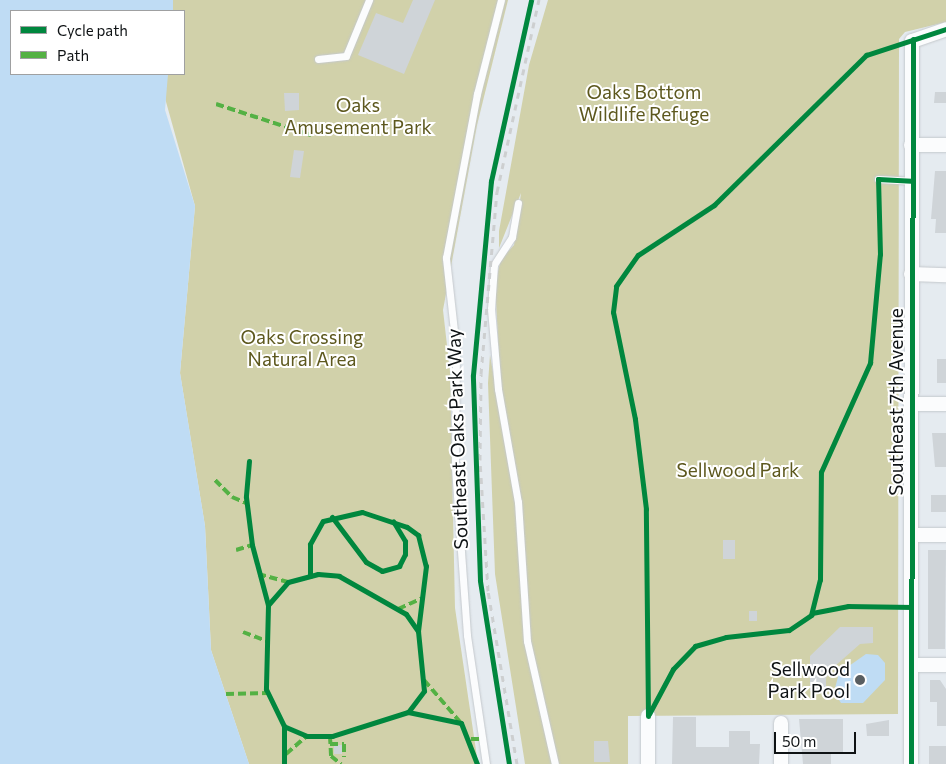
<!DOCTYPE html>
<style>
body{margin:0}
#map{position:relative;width:946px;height:764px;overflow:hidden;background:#e5ebf0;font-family:Commissioner,sans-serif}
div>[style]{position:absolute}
.green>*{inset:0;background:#d1d1aa}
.water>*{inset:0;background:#bfdcf4}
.building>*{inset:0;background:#cfd4d8}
.roads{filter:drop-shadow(0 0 1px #c4c8cc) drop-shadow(0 0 1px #c4c8cc)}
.service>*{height:7px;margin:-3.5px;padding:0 3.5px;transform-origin:3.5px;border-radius:3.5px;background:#fbfcfd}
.minor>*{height:14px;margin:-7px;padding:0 7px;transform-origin:7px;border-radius:7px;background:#fbfcfd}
.rail>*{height:3px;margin-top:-1.5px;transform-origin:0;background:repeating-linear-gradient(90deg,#cdcfd0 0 6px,transparent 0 12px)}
.quiet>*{height:4px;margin-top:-2px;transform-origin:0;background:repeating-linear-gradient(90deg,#54b144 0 8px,transparent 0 12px)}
.cycleway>*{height:5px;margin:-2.5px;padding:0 2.5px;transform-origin:2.5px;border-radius:2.5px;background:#00873e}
.dots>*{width:14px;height:14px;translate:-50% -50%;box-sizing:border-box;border:2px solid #fff;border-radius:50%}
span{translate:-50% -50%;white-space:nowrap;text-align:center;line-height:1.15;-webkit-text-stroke:4px #fff;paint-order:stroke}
.park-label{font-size:19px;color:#5d581e}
.street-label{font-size:19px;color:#0e1214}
.poi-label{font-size:19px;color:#0e1214}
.right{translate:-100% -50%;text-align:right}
.legend{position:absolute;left:10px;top:10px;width:175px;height:65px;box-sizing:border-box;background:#fff;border:1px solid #9fa0a1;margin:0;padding:6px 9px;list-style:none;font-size:15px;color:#0e1214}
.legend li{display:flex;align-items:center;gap:10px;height:25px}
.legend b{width:25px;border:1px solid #9fa0a1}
.scale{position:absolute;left:774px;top:732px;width:82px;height:22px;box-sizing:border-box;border:2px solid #0e1214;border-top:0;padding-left:6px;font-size:15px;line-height:18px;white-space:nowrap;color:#0e1214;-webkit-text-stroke:4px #fff;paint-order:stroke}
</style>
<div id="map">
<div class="green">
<div style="clip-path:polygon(173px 0,508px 0,477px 125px,443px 310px,450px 372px,455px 608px,478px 764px,249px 764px,211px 650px,205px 526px,180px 373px,195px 206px,163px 91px,168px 74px,184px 74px,184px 11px,173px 11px)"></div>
<div style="clip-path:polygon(548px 0,946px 0,946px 22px,905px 32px,899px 39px,898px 714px,628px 716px,628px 764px,525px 764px,495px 574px,488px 383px,490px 355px,503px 430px,495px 284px,501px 259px,514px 245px,521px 193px,499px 248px,499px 231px,529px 65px)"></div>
</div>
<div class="water">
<div style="clip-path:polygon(0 0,173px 0,173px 11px,11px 11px,11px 74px,168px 74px,165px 110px,195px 206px,180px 373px,205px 526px,211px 650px,249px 764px,0 764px)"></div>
<div style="clip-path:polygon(866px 654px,878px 655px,885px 663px,885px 680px,863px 703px,841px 703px,834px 692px,839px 673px)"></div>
</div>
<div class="building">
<div style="clip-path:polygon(413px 0,435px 0,404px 74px,358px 55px,376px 13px,403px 23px)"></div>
<div style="clip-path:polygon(935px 92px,946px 92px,946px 103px,934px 103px)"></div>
<div style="clip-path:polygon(284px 93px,299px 93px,299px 110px,285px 111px)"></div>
<div style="clip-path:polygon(294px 150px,304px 151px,300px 178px,290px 177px)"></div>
<div style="clip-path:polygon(935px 171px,946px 171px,946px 233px,935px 233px,936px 219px,931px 219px)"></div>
<div style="clip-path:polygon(937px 359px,946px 359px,946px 383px,937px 383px)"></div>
<div style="clip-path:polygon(932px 433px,946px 433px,946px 467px,935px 467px)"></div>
<div style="clip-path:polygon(931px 495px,946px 495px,946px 512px,931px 512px)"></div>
<div style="clip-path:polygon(723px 540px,735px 540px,735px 559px,723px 559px)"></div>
<div style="clip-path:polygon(928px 550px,946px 550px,945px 649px,928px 649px)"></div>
<div style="clip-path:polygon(749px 611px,757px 611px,757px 621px,749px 621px)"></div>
<div style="clip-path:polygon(840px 627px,873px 627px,873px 643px,860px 644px,835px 666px,826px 678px,826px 691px,810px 691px,810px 656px)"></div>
<div style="clip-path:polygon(930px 680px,940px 680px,946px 689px,946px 726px,937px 726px,937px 702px,930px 702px)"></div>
<div style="clip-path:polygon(673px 717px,696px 717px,696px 747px,729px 747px,729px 731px,750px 731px,750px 744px,760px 744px,759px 764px,672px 764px)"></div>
<div style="clip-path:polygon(799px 719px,843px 719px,843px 754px,831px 754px,831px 764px,803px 764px)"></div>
<div style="clip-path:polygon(889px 720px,889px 736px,867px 736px,866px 724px)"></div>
<div style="clip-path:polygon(594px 741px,608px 741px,610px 762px,594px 762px)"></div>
<div style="clip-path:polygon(334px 745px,342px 745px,342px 754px,334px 754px)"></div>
<div style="clip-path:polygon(929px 746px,946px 746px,946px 764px,929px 764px)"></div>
</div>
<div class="roads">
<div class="service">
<div style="left:318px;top:59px;width:28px;rotate:-6deg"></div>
<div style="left:346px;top:56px;width:61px;rotate:-67.7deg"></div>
<div style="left:878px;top:179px;width:33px;rotate:3deg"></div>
<div style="left:518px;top:203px;width:35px;rotate:100deg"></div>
<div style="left:512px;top:237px;width:33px;rotate:123deg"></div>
<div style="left:494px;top:265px;width:44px;rotate:93.9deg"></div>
<div style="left:491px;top:309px;width:80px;rotate:85deg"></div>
<div style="left:498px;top:389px;width:115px;rotate:80deg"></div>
<div style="left:518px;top:502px;width:139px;rotate:86.3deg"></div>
<div style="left:527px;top:641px;width:126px;rotate:77.2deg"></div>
<div style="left:486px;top:764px;width:130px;rotate:-98.4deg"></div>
<div style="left:467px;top:635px;width:169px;rotate:-94.1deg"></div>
<div style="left:455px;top:466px;width:117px;rotate:-89.5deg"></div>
<div style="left:456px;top:349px;width:92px;rotate:-96.3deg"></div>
<div style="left:446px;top:258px;width:167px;rotate:-79.3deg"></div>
<div style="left:477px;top:94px;width:97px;rotate:-75.7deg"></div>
</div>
<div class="minor">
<div style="left:911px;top:145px;width:35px"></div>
<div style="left:911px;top:274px;width:35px;rotate:2deg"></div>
<div style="left:911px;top:404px;width:35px"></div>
<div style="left:911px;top:535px;width:35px"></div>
<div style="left:911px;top:665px;width:35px"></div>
<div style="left:781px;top:723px;width:41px;rotate:90deg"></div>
<div style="left:648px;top:764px;width:48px;rotate:-90deg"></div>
<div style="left:911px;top:764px;width:723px;rotate:-89.92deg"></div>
<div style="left:912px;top:41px;width:36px;rotate:-19deg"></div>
</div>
</div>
<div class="rail">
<div style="left:517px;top:764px;width:175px;rotate:-99.5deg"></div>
<div style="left:488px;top:591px;width:131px;rotate:-93.5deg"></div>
<div style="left:480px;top:460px;width:86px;rotate:-89.3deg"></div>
<div style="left:481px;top:374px;width:183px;rotate:-85deg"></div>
<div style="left:497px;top:192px;width:197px;rotate:-77.7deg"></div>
</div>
<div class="quiet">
<div style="left:216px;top:104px;width:100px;rotate:18.1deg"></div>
<div style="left:215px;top:480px;width:24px;rotate:45deg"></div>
<div style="left:232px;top:497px;width:15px;rotate:23deg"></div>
<div style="left:236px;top:550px;width:17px;rotate:-17deg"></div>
<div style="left:258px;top:574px;width:31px;rotate:15deg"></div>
<div style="left:398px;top:609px;width:27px;rotate:-24deg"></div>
<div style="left:243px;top:632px;width:26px;rotate:21deg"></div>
<div style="left:424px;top:680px;width:57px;rotate:49.3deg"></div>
<div style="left:226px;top:694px;width:42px;rotate:-1.4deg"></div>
<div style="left:330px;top:736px;width:20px;rotate:87deg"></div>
<div style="left:331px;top:756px;width:13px;rotate:39deg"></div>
<div style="left:471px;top:739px;width:9px"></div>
<div style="left:330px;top:744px;width:14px"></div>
<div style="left:344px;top:744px;width:13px;rotate:90deg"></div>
<div style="left:286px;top:754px;width:28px;rotate:-41deg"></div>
</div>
<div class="cycleway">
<div style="left:249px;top:461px;width:36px;rotate:95deg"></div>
<div style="left:246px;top:497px;width:48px;rotate:82.9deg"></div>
<div style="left:252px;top:545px;width:62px;rotate:75.1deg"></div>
<div style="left:268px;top:605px;width:84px;rotate:91.4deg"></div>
<div style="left:266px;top:689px;width:41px;rotate:64.1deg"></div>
<div style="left:284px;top:726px;width:38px;rotate:90deg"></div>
<div style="left:332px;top:517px;width:56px;rotate:52.9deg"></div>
<div style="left:366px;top:562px;width:18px;rotate:29deg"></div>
<div style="left:382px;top:571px;width:18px;rotate:-16deg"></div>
<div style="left:399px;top:566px;width:13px;rotate:-63deg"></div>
<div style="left:405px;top:554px;width:13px;rotate:-90deg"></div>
<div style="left:405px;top:541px;width:23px;rotate:-121deg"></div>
<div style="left:310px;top:576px;width:32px;rotate:-90deg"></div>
<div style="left:310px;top:544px;width:26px;rotate:-61deg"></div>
<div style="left:323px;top:521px;width:40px;rotate:-13deg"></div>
<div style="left:362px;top:512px;width:47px;rotate:18.4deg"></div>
<div style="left:407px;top:527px;width:14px;rotate:36deg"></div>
<div style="left:418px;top:535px;width:32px;rotate:76deg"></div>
<div style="left:426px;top:566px;width:65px;rotate:97deg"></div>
<div style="left:268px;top:605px;width:30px;rotate:-49deg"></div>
<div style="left:288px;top:582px;width:31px;rotate:-15deg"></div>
<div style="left:318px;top:574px;width:21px;rotate:5deg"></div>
<div style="left:339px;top:576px;width:77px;rotate:29.6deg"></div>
<div style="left:406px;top:614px;width:21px;rotate:55deg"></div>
<div style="left:418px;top:631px;width:60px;rotate:84.3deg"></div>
<div style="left:424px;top:691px;width:26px;rotate:127deg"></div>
<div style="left:408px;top:712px;width:80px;rotate:162.5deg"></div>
<div style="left:332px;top:736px;width:25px;rotate:180deg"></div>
<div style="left:307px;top:736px;width:25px;rotate:-157deg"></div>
<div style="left:812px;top:613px;width:37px;rotate:-11deg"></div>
<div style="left:848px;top:606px;width:63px;rotate:0.9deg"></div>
<div style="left:408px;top:712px;width:54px;rotate:11.7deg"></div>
<div style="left:461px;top:723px;width:44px;rotate:68.7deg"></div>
<div style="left:649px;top:714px;width:51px;rotate:-61.9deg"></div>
<div style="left:673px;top:669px;width:32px;rotate:-46deg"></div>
<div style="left:695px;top:646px;width:32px;rotate:-16deg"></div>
<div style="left:726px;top:637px;width:63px;rotate:-6.3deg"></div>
<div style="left:789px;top:630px;width:27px;rotate:-34deg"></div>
<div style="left:811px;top:615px;width:36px;rotate:-76deg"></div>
<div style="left:820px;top:580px;width:108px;rotate:-89.5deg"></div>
<div style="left:821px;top:472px;width:120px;rotate:-65.8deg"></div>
<div style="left:870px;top:363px;width:109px;rotate:-84.8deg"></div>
<div style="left:880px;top:254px;width:75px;rotate:-91.5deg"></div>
<div style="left:878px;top:179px;width:33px;rotate:3deg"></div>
<div style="left:648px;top:716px;width:207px;rotate:-90.6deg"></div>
<div style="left:646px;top:509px;width:91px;rotate:-97deg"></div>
<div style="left:635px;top:419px;width:109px;rotate:-101.6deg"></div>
<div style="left:613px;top:312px;width:26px;rotate:-83deg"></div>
<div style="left:616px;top:286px;width:38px;rotate:-55deg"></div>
<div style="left:638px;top:255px;width:91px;rotate:-33.3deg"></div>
<div style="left:714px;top:205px;width:214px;rotate:-44.6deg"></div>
<div style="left:866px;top:55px;width:84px;rotate:-18deg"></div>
<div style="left:509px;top:764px;width:186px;rotate:-99deg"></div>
<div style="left:480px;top:580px;width:205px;rotate:-92deg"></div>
<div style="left:473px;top:375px;width:195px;rotate:-84.7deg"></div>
<div style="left:491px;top:181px;width:185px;rotate:-77.5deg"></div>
<div style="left:911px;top:764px;width:725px;rotate:-89.84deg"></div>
</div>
<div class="dots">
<div style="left:860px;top:680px;background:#595e61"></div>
</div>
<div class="park-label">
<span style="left:644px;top:103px">Oaks Bottom<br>Wildlife Refuge</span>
<span style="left:358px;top:116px">Oaks<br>Amusement Park</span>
<span style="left:302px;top:348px">Oaks Crossing<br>Natural Area</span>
<span style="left:738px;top:470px">Sellwood Park</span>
</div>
<div class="street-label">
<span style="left:896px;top:402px;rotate:-90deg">Southeast 7th Avenue</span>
<span style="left:457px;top:439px;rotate:-92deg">Southeast Oaks Park Way</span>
</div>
<div class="poi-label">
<span class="right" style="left:850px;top:680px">Sellwood<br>Park Pool</span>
</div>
<ul class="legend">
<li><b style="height:6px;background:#00873e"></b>Cycle path</li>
<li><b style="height:6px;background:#54b144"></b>Path</li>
</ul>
<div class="scale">50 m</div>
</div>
